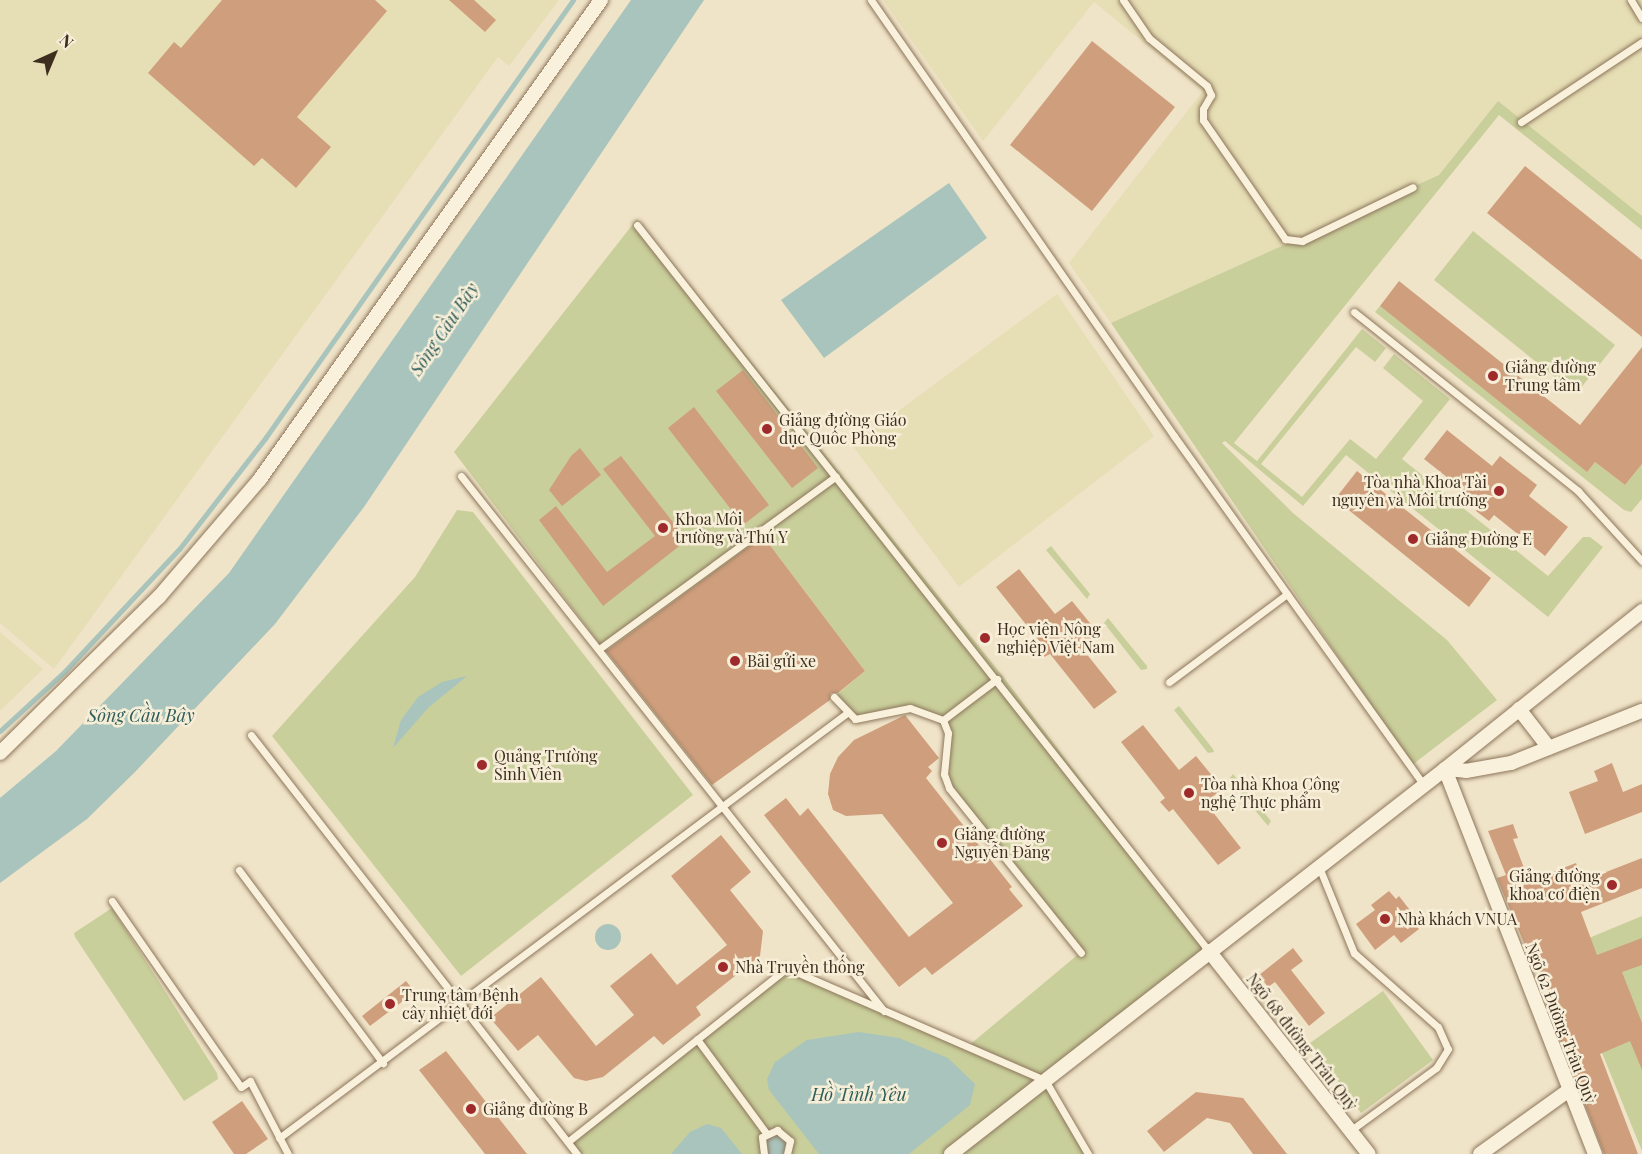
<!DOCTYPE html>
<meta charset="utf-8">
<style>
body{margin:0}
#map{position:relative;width:1642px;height:1154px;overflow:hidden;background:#f0e4c8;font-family:"Playfair Display",serif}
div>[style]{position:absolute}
.farmland>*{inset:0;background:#e6deb5}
.green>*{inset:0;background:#c9cf9b}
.water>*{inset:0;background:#a9c4bc}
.round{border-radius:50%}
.stream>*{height:5px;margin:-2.5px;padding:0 2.5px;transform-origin:2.5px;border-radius:2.5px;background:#a9c4bc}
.building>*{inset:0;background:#cf9f7d}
.roads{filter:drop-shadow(0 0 2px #8d765c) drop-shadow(0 0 2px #8d765c)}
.lane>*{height:7px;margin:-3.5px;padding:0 3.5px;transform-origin:3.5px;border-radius:3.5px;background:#faf1dc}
.street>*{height:14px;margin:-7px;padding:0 7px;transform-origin:7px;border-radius:7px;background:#faf1dc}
.dots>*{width:16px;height:16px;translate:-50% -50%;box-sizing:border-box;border:3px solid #f7eed8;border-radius:50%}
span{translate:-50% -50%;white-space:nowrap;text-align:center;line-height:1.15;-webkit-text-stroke:5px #f7eed8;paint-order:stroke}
.poi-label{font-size:16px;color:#3d2e20}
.left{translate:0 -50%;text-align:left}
.right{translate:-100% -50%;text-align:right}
.street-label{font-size:16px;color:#3d2e20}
.water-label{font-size:18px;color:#2f5d5a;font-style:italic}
.north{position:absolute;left:24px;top:24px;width:60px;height:60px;-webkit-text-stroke:4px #f7eed8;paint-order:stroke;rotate:44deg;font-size:16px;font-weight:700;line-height:24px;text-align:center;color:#3d2e20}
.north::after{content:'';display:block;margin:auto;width:21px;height:27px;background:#3d2e20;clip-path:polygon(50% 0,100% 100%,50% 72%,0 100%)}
</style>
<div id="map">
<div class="farmland">
<div style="clip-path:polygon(0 0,559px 0,509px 66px,498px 57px,54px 669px,0 623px)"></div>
<div style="clip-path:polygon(883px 0,1642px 0,1642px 216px,1498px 101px,1439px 175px,1111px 323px,1069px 263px,1203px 91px,1094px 2px,983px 141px)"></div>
<div style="clip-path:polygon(1057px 294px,1154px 436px,959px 587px,852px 445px)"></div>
<div style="clip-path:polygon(0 632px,43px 669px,0 711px)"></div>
</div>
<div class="green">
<div style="clip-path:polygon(1498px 101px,1642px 216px,1642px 230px,1499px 115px,1234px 443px,1257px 461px,1362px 329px,1386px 348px,1375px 362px,1356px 347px,1261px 464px,1302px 497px,1350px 439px,1376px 459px,1423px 401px,1383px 368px,1394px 354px,1450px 399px,1402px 459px,1548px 576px,1583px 537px,1590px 537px,1603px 547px,1548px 617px,1346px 455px,1303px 506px,1225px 441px,1222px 443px,1293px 513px,1447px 640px,1497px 700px,1412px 765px,1111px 323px,1439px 175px)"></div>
<div style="clip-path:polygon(637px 219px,1001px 674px,1210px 949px,1046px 1081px,1088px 1154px,577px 1154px,570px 1140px,787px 968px,967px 1047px,1081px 952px,949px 788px,944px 774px,949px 751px,943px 720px,910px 708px,855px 719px,834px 697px,865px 671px,763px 536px,605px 651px,454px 452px)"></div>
<div style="clip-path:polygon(1473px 231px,1615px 345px,1576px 394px,1434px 280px)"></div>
<div style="clip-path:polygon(1380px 306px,1587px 471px,1595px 462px,1625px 485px,1642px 464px,1642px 499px,1631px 512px,1624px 510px,1375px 312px)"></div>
<div style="clip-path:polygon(457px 510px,473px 512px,693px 795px,461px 976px,272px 736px,415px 577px)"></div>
<div style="clip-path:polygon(1051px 546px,1090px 594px,1087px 599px,1046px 550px)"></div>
<div style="clip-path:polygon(1108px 618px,1147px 666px,1147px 669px,1141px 670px,1104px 623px)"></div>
<div style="clip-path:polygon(1179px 706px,1213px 749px,1214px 752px,1208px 753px,1174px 710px)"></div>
<div style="clip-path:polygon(1233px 774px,1271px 821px,1268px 826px,1229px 779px)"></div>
<div style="clip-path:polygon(112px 908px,217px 1073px,218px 1079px,184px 1101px,75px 937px,74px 933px)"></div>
<div style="clip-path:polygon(1642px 916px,1642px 1151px,1560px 950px)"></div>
<div style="clip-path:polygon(1383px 991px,1433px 1060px,1361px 1113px,1310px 1043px)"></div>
</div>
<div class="water">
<div style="clip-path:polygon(631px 0,704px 0,364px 507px,275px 624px,135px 772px,87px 819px,0 883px,0 798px,56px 751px,229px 573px)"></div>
<div style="clip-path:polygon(949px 183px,987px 238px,824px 358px,781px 300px)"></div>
<div style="clip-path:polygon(467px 676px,428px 708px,393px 748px,401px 720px,418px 697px,442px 682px)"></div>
<div class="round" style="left:595px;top:924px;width:26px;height:26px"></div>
<div style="clip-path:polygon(859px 1032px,899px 1038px,948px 1058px,975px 1084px,970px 1105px,909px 1154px,819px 1154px,769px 1090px,767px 1079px,775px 1062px,807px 1040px)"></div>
<div style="clip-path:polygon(707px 1124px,721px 1128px,742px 1154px,671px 1154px,690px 1132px)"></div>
<div style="clip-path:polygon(772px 1133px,783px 1135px,788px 1145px,784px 1154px,766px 1154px,764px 1140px)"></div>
</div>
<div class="stream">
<div style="left:0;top:731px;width:88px;rotate:-42.7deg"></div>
<div style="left:65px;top:671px;width:168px;rotate:-46.9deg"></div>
<div style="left:180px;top:548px;width:140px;rotate:-52.2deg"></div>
<div style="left:266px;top:437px;width:534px;rotate:-54.91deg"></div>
</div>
<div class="building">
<div style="clip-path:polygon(222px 0,375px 0,387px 11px,297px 117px,331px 147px,296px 188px,262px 158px,254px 166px,148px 73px,174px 42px,181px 48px)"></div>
<div style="clip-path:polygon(449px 0,474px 0,496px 20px,485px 32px)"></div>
<div style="clip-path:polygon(1092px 41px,1175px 107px,1092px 211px,1010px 145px)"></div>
<div style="clip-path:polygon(1525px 166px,1642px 260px,1642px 337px,1487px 213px)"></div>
<div style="clip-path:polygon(1399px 281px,1580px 425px,1642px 347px,1642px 464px,1625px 485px,1595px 462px,1587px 472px,1380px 306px)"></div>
<div style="clip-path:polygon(743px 370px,818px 468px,792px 488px,716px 391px)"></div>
<div style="clip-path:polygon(694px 407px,769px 505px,743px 525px,668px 428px)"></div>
<div style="clip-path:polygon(1447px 430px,1492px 466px,1500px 456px,1537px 485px,1529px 496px,1568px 527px,1545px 556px,1494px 515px,1489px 521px,1476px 511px,1481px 504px,1424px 459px)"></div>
<div style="clip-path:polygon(580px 448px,601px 475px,562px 506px,549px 490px,571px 456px)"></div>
<div style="clip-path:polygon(621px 456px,687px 540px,603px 606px,539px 520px,556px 506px,607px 572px,655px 536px,603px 469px)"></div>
<div style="clip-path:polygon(1357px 471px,1491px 578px,1469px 607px,1335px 499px)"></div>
<div style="clip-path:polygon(763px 536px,865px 671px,838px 693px,831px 693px,830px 700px,712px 785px,606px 651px)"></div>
<div style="clip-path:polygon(1019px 569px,1055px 614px,1072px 601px,1098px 633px,1081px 647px,1117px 692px,1094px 709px,1050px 654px,1044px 657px,1036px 647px,1041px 643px,996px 587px)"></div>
<div style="clip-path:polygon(905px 715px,939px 758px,928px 767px,932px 771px,926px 778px,1012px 887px,1009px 889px,1023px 906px,932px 975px,925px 967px,899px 987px,764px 815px,786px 798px,800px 816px,808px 808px,909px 937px,953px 903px,882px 814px,846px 816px,833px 810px,828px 794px,830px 774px,838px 757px,854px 740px)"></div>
<div style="clip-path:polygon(1143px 725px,1179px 770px,1196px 756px,1223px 789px,1205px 802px,1241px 848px,1218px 865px,1173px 809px,1169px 812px,1160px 802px,1165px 798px,1121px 742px)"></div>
<div style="clip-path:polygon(1612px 763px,1623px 792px,1642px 784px,1642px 812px,1585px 834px,1569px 792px,1598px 781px,1594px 771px)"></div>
<div style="clip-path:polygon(1513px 824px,1518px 838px,1513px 839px,1529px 881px,1576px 863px,1583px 881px,1642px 858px,1642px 888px,1581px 912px,1597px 955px,1642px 938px,1642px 965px,1622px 972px,1642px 1023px,1642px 1070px,1630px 1041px,1600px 1054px,1638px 1154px,1604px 1154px,1545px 1001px,1551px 999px,1545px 983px,1538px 965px,1534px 967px,1497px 878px,1506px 875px,1488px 831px)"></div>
<div style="clip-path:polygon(721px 835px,751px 872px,730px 890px,763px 931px,760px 956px,696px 1007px,701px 1015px,663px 1045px,654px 1036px,603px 1077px,586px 1081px,574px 1078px,538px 1035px,518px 1051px,490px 1018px,541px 977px,596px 1046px,634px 1015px,610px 986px,651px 953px,677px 985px,727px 945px,671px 876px)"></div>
<div style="clip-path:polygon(1389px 891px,1396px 899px,1399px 896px,1416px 918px,1412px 921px,1419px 929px,1401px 943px,1394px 935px,1375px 950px,1356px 924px,1375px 910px,1371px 905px)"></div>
<div style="clip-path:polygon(1293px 948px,1303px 961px,1291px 970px,1325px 1013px,1309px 1026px,1275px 982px,1268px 987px,1259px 975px)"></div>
<div style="clip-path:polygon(406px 981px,415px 992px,370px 1026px,362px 1016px)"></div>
<div style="clip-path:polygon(446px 1051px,527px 1154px,485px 1154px,419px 1070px)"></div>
<div style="clip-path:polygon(1196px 1092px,1243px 1098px,1287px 1154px,1253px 1154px,1230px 1123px,1207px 1118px,1164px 1152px,1147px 1131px)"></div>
<div style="clip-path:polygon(242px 1101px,268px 1139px,246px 1154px,234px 1154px,212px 1122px)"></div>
</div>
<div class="roads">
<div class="lane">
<div style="left:871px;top:0;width:531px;rotate:55.2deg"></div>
<div style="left:1174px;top:436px;width:429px;rotate:54.4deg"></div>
<div style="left:1123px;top:0;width:46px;rotate:55.6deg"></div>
<div style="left:1149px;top:38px;width:75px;rotate:39.6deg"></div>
<div style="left:1207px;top:86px;width:10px;rotate:66deg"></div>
<div style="left:1211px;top:95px;width:16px;rotate:120deg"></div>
<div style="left:1203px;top:109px;width:11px;rotate:90deg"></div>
<div style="left:1203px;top:120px;width:145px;rotate:55.4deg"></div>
<div style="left:1285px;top:239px;width:17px;rotate:7deg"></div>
<div style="left:1302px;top:241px;width:123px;rotate:-25.9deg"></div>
<div style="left:1631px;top:0;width:21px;rotate:59deg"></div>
<div style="left:1521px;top:122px;width:145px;rotate:-33.5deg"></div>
<div style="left:637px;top:225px;width:924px;rotate:51.77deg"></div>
<div style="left:1354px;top:312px;width:287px;rotate:38.6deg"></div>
<div style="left:1578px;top:491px;width:95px;rotate:47.6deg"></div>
<div style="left:461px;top:476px;width:682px;rotate:51.67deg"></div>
<div style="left:599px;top:649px;width:293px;rotate:-36.1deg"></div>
<div style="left:1169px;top:682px;width:147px;rotate:-36.7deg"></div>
<div style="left:834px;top:697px;width:30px;rotate:46deg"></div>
<div style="left:855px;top:719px;width:56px;rotate:-11.3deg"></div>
<div style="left:910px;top:708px;width:35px;rotate:20deg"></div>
<div style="left:943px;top:720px;width:14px;rotate:69deg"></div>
<div style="left:948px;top:733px;width:41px;rotate:95.6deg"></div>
<div style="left:944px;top:774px;width:15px;rotate:70deg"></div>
<div style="left:949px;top:788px;width:211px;rotate:51.3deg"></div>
<div style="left:943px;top:720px;width:68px;rotate:-37.2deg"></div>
<div style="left:251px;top:735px;width:531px;rotate:52.12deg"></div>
<div style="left:1319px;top:867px;width:93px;rotate:67.9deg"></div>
<div style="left:1354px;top:953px;width:112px;rotate:41.4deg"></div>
<div style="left:1438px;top:1027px;width:24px;rotate:66deg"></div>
<div style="left:1448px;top:1049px;width:22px;rotate:122deg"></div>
<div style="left:1436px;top:1068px;width:107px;rotate:143.8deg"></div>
<div style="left:239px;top:870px;width:241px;rotate:53.3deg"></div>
<div style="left:112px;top:901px;width:226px;rotate:55.3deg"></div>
<div style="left:241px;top:1087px;width:11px;rotate:-34deg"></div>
<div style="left:250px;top:1081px;width:82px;rotate:62.5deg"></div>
<div style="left:697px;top:1039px;width:117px;rotate:53.7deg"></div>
<div style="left:279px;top:1138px;width:709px;rotate:-36.81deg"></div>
<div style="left:570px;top:1140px;width:277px;rotate:-38.4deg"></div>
<div style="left:787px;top:968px;width:281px;rotate:23.5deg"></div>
<div style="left:1045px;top:1080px;width:86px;rotate:59.8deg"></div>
<div style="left:764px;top:1154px;width:17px;rotate:-97deg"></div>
<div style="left:762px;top:1137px;width:17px;rotate:-25deg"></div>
<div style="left:777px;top:1130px;width:17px;rotate:40deg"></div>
<div style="left:790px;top:1141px;width:13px;rotate:103deg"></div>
</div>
<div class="street">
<div style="left:1519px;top:709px;width:49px;rotate:52.4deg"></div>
<div style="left:0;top:753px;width:223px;rotate:-44.5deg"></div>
<div style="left:159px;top:597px;width:155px;rotate:-49.4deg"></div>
<div style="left:260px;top:479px;width:588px;rotate:-54.55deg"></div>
<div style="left:1209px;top:951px;width:258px;rotate:51.8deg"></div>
<div style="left:951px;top:1154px;width:626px;rotate:-37.93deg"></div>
<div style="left:1445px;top:769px;width:21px;rotate:5deg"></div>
<div style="left:1466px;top:771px;width:46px;rotate:-10.1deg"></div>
<div style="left:1511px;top:763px;width:141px;rotate:-21.7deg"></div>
<div style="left:1480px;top:1154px;width:110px;rotate:-35.7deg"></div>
<div style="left:1595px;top:1154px;width:413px;rotate:-111.3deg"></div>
<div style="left:1445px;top:769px;width:253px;rotate:-38.7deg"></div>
</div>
</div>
<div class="dots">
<div style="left:1493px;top:376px;background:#9e2a2b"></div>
<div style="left:767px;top:429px;background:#9e2a2b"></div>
<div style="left:1499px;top:491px;background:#9e2a2b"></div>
<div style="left:663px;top:528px;background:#9e2a2b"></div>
<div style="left:1413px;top:539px;background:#9e2a2b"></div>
<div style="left:985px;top:638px;background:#9e2a2b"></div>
<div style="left:735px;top:661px;background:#9e2a2b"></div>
<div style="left:482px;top:765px;background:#9e2a2b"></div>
<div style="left:1189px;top:793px;background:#9e2a2b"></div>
<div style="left:942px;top:843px;background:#9e2a2b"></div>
<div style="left:1612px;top:885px;background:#9e2a2b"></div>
<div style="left:1385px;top:919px;background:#9e2a2b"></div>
<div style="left:723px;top:967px;background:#9e2a2b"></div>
<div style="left:390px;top:1004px;background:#9e2a2b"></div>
<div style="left:471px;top:1109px;background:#9e2a2b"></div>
</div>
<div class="poi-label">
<span class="left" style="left:1505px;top:376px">Giảng đường<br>Trung tâm</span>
<span class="left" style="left:779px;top:429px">Giảng đường Giáo<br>dục Quốc Phòng</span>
<span class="right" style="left:1487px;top:491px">Tòa nhà Khoa Tài<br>nguyên và Môi trường</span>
<span class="left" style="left:675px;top:528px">Khoa Môi<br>trường và Thú Y</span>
<span class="left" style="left:1425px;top:539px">Giảng Đường E</span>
<span class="left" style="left:997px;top:638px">Học viện Nông<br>nghiệp Việt Nam</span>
<span class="left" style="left:747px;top:661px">Bãi gửi xe</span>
<span class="left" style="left:494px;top:765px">Quảng Trường<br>Sinh Viên</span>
<span class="left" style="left:1201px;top:793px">Tòa nhà Khoa Công<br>nghệ Thực phẩm</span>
<span class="left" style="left:954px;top:843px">Giảng đường<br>Nguyễn Đăng</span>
<span class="right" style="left:1600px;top:885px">Giảng đường<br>khoa cơ điện</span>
<span class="left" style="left:1397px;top:919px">Nhà khách VNUA</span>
<span class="left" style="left:735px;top:967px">Nhà Truyền thống</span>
<span class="left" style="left:402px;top:1004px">Trung tâm Bệnh<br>cây nhiệt đới</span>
<span class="left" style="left:483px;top:1109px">Giảng đường B</span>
</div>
<div class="street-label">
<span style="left:1561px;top:1023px;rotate:69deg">Ngõ 62 Đường Trâu Quỳ</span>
<span style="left:1302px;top:1042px;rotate:52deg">Ngõ 68 đường Trâu Quỳ</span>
</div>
<div class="water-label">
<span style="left:444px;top:329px;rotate:-56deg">Sông Cầu Bây</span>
<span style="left:141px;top:715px">Sông Cầu Bây</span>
<span style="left:859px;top:1094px">Hồ Tình Yêu</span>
</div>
<div class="north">N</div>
</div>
